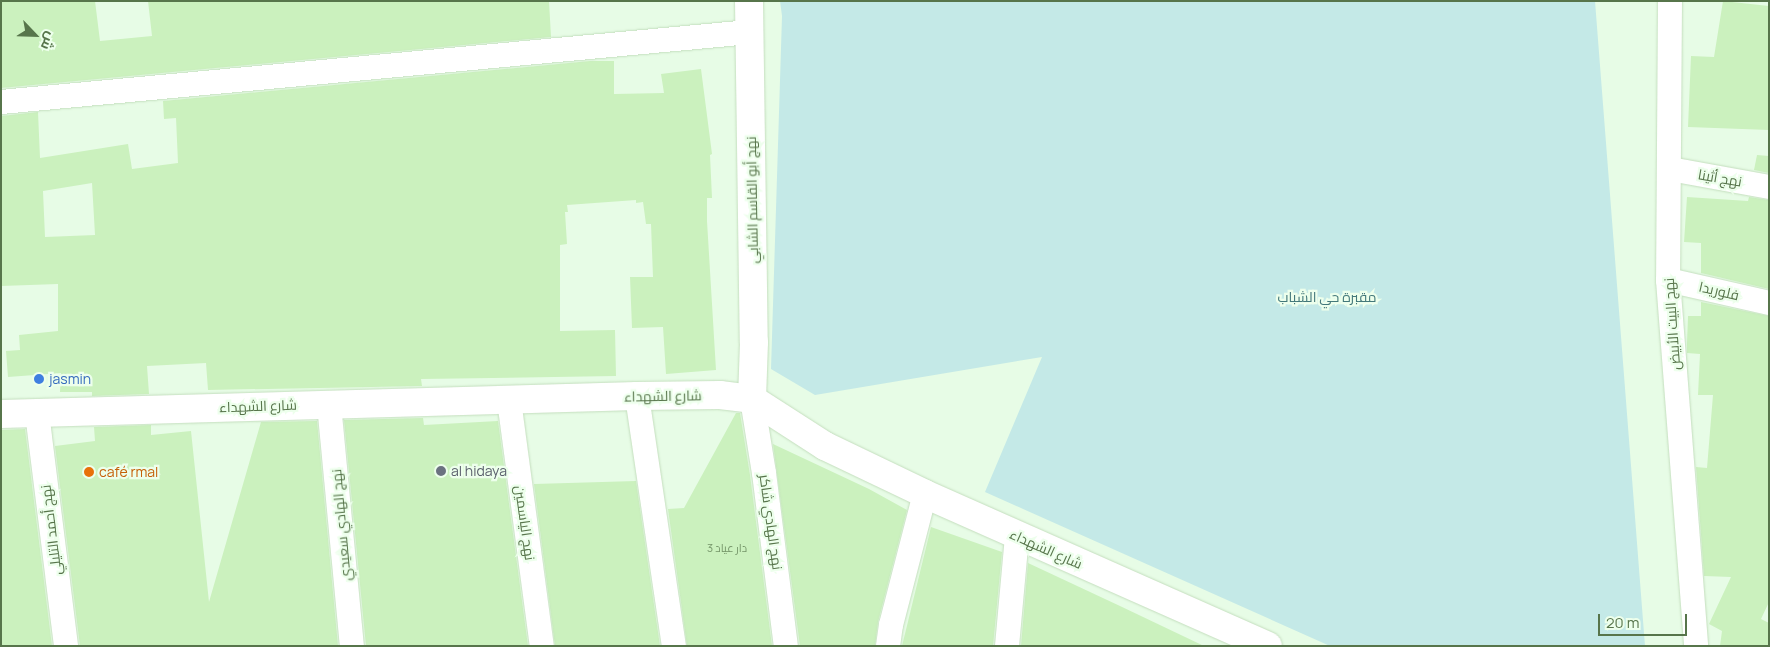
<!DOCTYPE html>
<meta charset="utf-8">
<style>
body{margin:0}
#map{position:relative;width:1770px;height:647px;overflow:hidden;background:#e7fce6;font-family:Manrope,Cairo,sans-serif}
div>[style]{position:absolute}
.green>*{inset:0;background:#c4e9e7}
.building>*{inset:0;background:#cbf1be}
.roads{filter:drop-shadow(0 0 1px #c4debe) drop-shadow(0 0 1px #c4debe)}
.minor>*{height:24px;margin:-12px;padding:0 12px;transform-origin:12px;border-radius:12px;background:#fff}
.tertiary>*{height:28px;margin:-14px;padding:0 14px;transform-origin:14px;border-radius:14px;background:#fff}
.dots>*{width:14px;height:14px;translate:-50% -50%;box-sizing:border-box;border:2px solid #edffec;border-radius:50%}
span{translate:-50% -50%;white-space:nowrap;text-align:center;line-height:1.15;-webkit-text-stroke:4.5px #edffec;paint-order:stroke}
.number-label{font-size:11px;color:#749468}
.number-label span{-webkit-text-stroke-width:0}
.street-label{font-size:14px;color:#57754b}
.park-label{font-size:14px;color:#43787a}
.shop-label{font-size:14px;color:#366cbe}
.left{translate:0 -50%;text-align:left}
.worship-label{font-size:14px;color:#5b616d}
.food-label{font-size:14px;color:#c56008}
.frame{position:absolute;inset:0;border:2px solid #57754b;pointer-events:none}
.north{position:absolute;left:10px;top:10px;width:50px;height:50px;-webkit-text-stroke:4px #edffec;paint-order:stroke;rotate:114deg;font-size:14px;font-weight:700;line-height:20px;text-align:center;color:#57754b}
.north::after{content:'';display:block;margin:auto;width:18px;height:22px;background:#57754b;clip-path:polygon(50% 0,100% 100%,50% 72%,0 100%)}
.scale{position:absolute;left:1598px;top:614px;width:89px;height:22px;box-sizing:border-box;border:2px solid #57754b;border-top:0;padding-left:6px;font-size:15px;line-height:18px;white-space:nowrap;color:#57754b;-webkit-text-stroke:4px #edffec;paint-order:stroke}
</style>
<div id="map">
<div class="green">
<div style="clip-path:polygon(780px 1px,1595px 1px,1645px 646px,1330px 646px,985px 492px,1042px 357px,815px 395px,771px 369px,782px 16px)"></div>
</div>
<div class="building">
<div style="clip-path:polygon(1px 1px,95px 1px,100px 41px,152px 36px,148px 1px,549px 1px,551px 37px,1px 88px)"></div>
<div style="clip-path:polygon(1723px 1px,1769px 6px,1769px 130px,1688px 127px,1691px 56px,1714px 57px)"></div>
<div style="clip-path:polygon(evenodd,590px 61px,614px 61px,614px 94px,664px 93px,661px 74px,701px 69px,712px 154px,710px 155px,712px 198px,707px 198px,707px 221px,716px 370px,666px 374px,663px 327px,632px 328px,630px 277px,653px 277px,651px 224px,646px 224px,643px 202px,636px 203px,636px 200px,567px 205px,568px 212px,565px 212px,567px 244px,560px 245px,560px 331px,615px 330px,616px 376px,421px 379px,422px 386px,208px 390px,206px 363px,147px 366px,149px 394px,92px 396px,92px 392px,60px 392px,61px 373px,8px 377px,6px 351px,20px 350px,19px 335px,58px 331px,58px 284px,1px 286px,1px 116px,38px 112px,40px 158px,128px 144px,132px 169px,178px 163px,176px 118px,164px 119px,163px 101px,590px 61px,92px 183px,95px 235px,45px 237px,43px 191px,92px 183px)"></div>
<div style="clip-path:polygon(1757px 155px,1769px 156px,1769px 173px,1754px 170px)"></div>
<div style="clip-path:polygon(1687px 197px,1748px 201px,1749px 197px,1769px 200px,1769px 289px,1701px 273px,1701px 243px,1684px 242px)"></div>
<div style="clip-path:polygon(1701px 302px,1769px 316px,1769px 602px,1761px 619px,1769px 623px,1769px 646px,1720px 646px,1722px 631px,1709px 624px,1731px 577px,1704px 576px,1696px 467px,1707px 468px,1713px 395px,1698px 395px,1700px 354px,1687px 353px,1687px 343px,1688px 316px,1701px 316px)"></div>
<div style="clip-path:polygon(736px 413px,740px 413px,750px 475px,772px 646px,687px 646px,668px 509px,684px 508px)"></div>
<div style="clip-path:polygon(423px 418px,424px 425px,498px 421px,528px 646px,366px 646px,344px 420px)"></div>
<div style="clip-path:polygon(317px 421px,338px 646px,80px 646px,55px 446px,95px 441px,94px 427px,151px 425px,151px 435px,191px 431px,209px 602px,261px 422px)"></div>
<div style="clip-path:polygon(25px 429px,52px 646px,1px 646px,1px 430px)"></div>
<div style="clip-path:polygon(773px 444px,869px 489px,907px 510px,878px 622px,875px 646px,800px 646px)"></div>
<div style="clip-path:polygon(636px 481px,660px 646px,555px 646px,534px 484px)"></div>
<div style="clip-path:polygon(931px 527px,1002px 552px,993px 646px,902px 646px)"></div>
<div style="clip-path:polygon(1028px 563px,1120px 606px,1204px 646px,1021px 646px)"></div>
</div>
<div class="roads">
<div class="minor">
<div style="left:1670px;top:1px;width:279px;rotate:90.4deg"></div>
<div style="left:1668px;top:280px;width:367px;rotate:85.6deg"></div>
<div style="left:1px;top:102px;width:752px;rotate:-5.34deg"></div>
<div style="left:1670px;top:169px;width:101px;rotate:10.3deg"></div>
<div style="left:1668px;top:280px;width:104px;rotate:12.8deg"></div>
<div style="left:637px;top:396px;width:253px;rotate:81.6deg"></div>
<div style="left:752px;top:399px;width:75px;rotate:80.8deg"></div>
<div style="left:764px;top:473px;width:174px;rotate:82.8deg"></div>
<div style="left:509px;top:400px;width:248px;rotate:82.4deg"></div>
<div style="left:329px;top:404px;width:243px;rotate:84.6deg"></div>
<div style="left:37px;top:413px;width:235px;rotate:82.9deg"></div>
<div style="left:888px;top:646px;width:21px;rotate:-82deg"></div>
<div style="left:891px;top:625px;width:135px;rotate:-75.5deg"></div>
<div style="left:1007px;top:646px;width:110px;rotate:-84.8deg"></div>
</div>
<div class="tertiary">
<div style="left:749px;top:1px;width:341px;rotate:89.2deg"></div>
<div style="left:754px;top:342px;width:57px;rotate:92deg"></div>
<div style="left:1px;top:414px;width:636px;rotate:-1.62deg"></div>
<div style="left:637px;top:396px;width:83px;rotate:-0.7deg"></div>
<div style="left:720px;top:395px;width:32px;rotate:7deg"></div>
<div style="left:752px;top:399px;width:87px;rotate:32.8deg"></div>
<div style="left:825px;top:446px;width:111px;rotate:25.6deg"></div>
<div style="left:925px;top:494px;width:375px;rotate:23.9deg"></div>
</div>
</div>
<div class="dots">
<div style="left:39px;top:379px;background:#3f7fe0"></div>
<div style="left:441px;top:471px;background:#6b7280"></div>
<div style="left:89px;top:472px;background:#e8710a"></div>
</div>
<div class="number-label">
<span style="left:727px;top:548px">3 دار عياد</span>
</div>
<div class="street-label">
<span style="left:1720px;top:178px;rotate:10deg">نهج أثينا</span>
<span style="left:752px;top:200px;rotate:-91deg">نهج أبو القاسم الشابي</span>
<span style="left:1719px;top:291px;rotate:13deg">فلوريدا</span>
<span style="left:1672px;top:324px;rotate:-94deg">نهج البيت الأبيض</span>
<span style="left:663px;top:396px;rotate:-1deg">شارع الشهداء</span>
<span style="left:258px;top:406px;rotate:-2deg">شارع الشهداء</span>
<span style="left:771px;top:522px;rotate:82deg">نهج الهادي شاكر</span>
<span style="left:525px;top:523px;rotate:82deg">نهج الياسمين</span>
<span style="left:341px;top:525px;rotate:-95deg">نهج الهادي سعيدي</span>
<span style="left:51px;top:530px;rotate:-97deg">نهج أحمد التليلي</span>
<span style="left:1046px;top:549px;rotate:24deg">شارع الشهداء</span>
</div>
<div class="park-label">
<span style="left:1327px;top:297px">مقبرة حي الشباب</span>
</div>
<div class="shop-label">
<span class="left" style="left:49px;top:379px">jasmin</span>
</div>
<div class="worship-label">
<span class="left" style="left:451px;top:471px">al hidaya</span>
</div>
<div class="food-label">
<span class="left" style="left:99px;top:472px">café rmal</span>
</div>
<div class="frame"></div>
<div class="north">ش</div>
<div class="scale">20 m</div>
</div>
